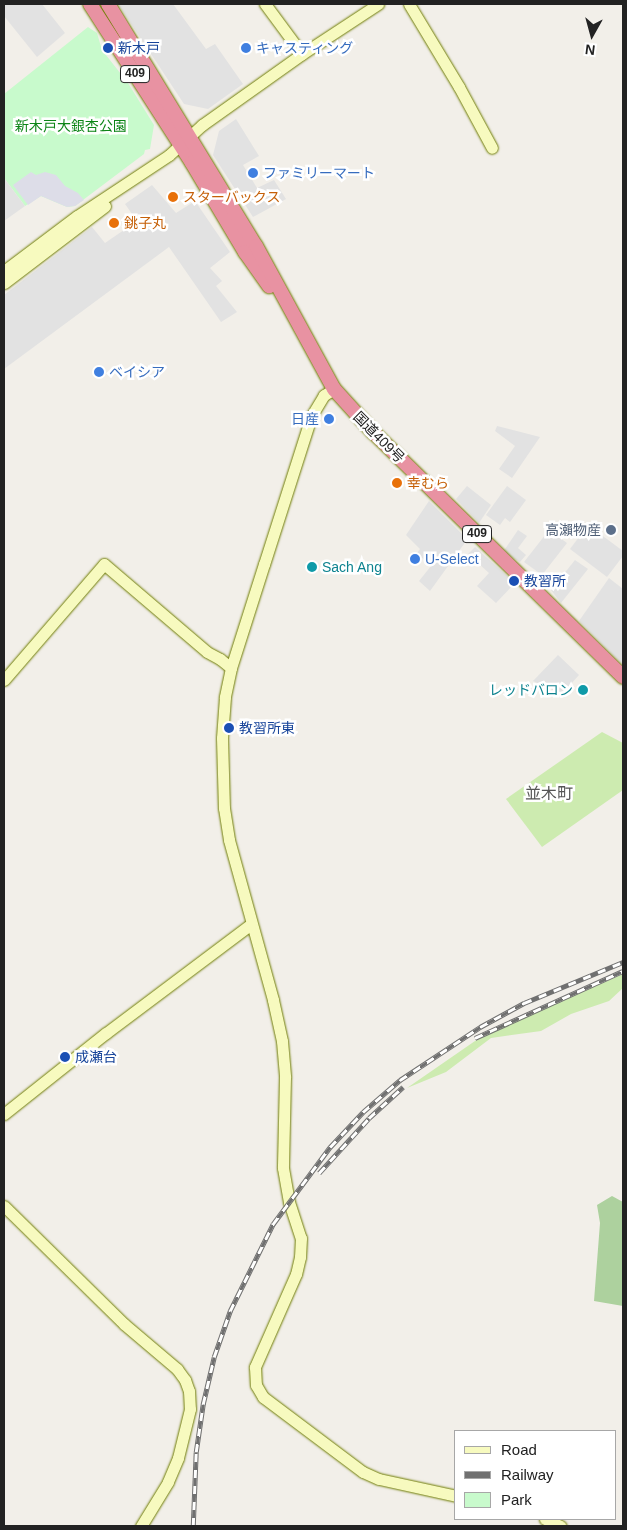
<!DOCTYPE html>
<meta charset="utf-8">
<style>
body{margin:0}
#map{position:relative;width:627px;height:1530px;overflow:hidden;background:#f2efe9;font-family:Helvetica,"Noto Sans JP",sans-serif}
div>[style]{position:absolute}
.grass>*{inset:0;background:#cdebb0}
.forest>*{inset:0;background:#add19e}
.park>*{inset:0;background:#c8facc}
.parking>*{inset:0;background:#e2e2e2}
.plaza>*{inset:0;background:#dddde8}
.roads{filter:drop-shadow(0 0 1px #707d05) drop-shadow(0 0 1px #707d05)}
.secondary>*{height:11px;margin:-5.5px;padding:0 5.5px;transform-origin:5.5px;border-radius:5.5px;background:#f7fabf}
.highway>*{height:14px;margin:-7px;padding:0 7px;transform-origin:7px;border-radius:7px;background:#e892a2}
.rail>*{height:4.5px;margin-top:-2.25px;transform-origin:0;background:repeating-linear-gradient(90deg,#fff 0 8px,#707070 0 16px);box-sizing:border-box;border-block:1px solid #707070}
.dots>*{width:14px;height:14px;translate:-50% -50%;box-sizing:border-box;border:2px solid #fff;border-radius:50%}
span{translate:-50% -50%;white-space:nowrap;text-align:center;line-height:1.15;-webkit-text-stroke:5px #fff;paint-order:stroke}
.shield-label span{padding:1px 4px;background:#fff;border:1px solid;border-radius:4px;-webkit-text-stroke-width:0}
.shield-label{font-size:12px;color:#222;font-weight:700}
.transit-label{font-size:14px;color:#164399}
.left{translate:0 -50%;text-align:left}
.shop-label{font-size:14px;color:#366cbe}
.right{translate:-100% -50%;text-align:right}
.park-label{font-size:14px;color:#0c8416}
.food-label{font-size:14px;color:#c56008}
.street-label{font-size:14px;color:#222}
.service-label{font-size:14px;color:#4e5e75}
.culture-label{font-size:14px;color:#0d838f}
.quarter-label{font-size:16px;color:#555}
.frame{position:absolute;inset:0;border:5px solid #222;pointer-events:none}
.legend{position:absolute;left:454px;top:1430px;width:162px;height:90px;box-sizing:border-box;background:#fff;border:1px solid #a7a7a7;margin:0;padding:6px 9px;list-style:none;font-size:15px;color:#222}
.legend li{display:flex;align-items:center;gap:10px;height:25px}
.legend b{width:25px;border:1px solid #a7a7a7}
.north{position:absolute;left:567px;top:10px;width:50px;height:50px;-webkit-text-stroke:4px #fff;paint-order:stroke;rotate:187deg;font-size:14px;font-weight:700;line-height:20px;text-align:center;color:#222}
.north::after{content:'';display:block;margin:auto;width:18px;height:22px;background:#222;clip-path:polygon(50% 0,100% 100%,50% 72%,0 100%)}
</style>
<div id="map">
<div class="grass">
<div style="clip-path:polygon(602px 732px,623px 743px,623px 790px,542px 847px,506px 799px)"></div>
<div style="clip-path:polygon(623px 974px,623px 988px,609px 1001px,571px 1014px,541px 1031px,491px 1038px,446px 1072px,407px 1088px,475px 1041px,498px 1029px)"></div>
</div>
<div class="forest">
<div style="clip-path:polygon(612px 1196px,623px 1202px,623px 1306px,594px 1301px,600px 1223px,597px 1205px)"></div>
</div>
<div class="park">
<div style="clip-path:polygon(88px 27px,97px 33px,102px 50px,128px 83px,154px 125px,150px 149px,145px 150px,144px 154px,75px 206px,67px 207px,41px 196px,25px 206px,4px 178px,4px 94px)"></div>
</div>
<div class="parking">
<div style="clip-path:polygon(4px 4px,42px 4px,65px 33px,37px 57px,4px 16px)"></div>
<div style="clip-path:polygon(118px 4px,173px 4px,206px 49px,215px 44px,243px 84px,208px 109px,184px 104px)"></div>
<div style="clip-path:polygon(236px 119px,259px 156px,243px 165px,257px 188px,274px 180px,286px 199px,253px 217px,213px 155px,219px 131px)"></div>
<div style="clip-path:polygon(4px 178px,25px 206px,4px 221px)"></div>
<div style="clip-path:polygon(152px 185px,176px 213px,195px 201px,230px 252px,210px 268px,222px 281px,216px 286px,237px 312px,221px 322px,169px 247px,4px 369px,4px 295px,92px 227px,105px 243px,137px 221px,125px 204px)"></div>
<div style="clip-path:polygon(497px 426px,540px 437px,512px 478px,499px 469px,515px 446px,495px 431px)"></div>
<div style="clip-path:polygon(467px 486px,491px 505px,479px 523px,456px 499px)"></div>
<div style="clip-path:polygon(507px 486px,526px 500px,510px 522px,505px 518px,500px 525px,486px 515px)"></div>
<div style="clip-path:polygon(429px 501px,465px 537px,464px 544px,430px 591px,419px 581px,431px 566px,417px 553px,420px 549px,406px 535px)"></div>
<div style="clip-path:polygon(588px 525px,623px 551px,623px 556px,607px 577px,570px 549px)"></div>
<div style="clip-path:polygon(518px 530px,527px 536px,518px 548px,526px 555px,520px 562px,503px 552px)"></div>
<div style="clip-path:polygon(549px 530px,567px 543px,542px 575px,524px 562px)"></div>
<div style="clip-path:polygon(475px 547px,515px 583px,496px 603px,477px 586px,489px 573px,468px 554px)"></div>
<div style="clip-path:polygon(575px 560px,588px 569px,561px 603px,551px 590px)"></div>
<div style="clip-path:polygon(609px 578px,623px 589px,623px 665px,579px 621px)"></div>
<div style="clip-path:polygon(558px 655px,579px 675px,562px 694px,533px 681px)"></div>
</div>
<div class="plaza">
<div style="clip-path:polygon(31px 172px,36px 175px,45px 172px,56px 175px,65px 186px,78px 193px,84px 200px,75px 206px,67px 207px,41px 196px,28px 205px,13px 185px)"></div>
</div>
<div class="roads">
<div class="secondary">
<div style="left:265px;top:4px;width:62px;rotate:53.5deg"></div>
<div style="left:409px;top:4px;width:97px;rotate:58.9deg"></div>
<div style="left:459px;top:87px;width:69px;rotate:61.6deg"></div>
<div style="left:4px;top:271px;width:91px;rotate:-37deg"></div>
<div style="left:77px;top:216px;width:110px;rotate:-33.5deg"></div>
<div style="left:169px;top:155px;width:45px;rotate:-42.3deg"></div>
<div style="left:202px;top:125px;width:123px;rotate:-35.4deg"></div>
<div style="left:302px;top:54px;width:91px;rotate:-33.3deg"></div>
<div style="left:4px;top:283px;width:127px;rotate:-37.3deg"></div>
<div style="left:334px;top:389px;width:12px;rotate:149deg"></div>
<div style="left:324px;top:395px;width:26px;rotate:121deg"></div>
<div style="left:311px;top:417px;width:154px;rotate:107.7deg"></div>
<div style="left:264px;top:564px;width:109px;rotate:107.6deg"></div>
<div style="left:231px;top:668px;width:30px;rotate:102deg"></div>
<div style="left:225px;top:697px;width:41px;rotate:94.2deg"></div>
<div style="left:222px;top:738px;width:70px;rotate:88.4deg"></div>
<div style="left:224px;top:808px;width:32px;rotate:81deg"></div>
<div style="left:229px;top:840px;width:166px;rotate:74.6deg"></div>
<div style="left:273px;top:1000px;width:42px;rotate:77.6deg"></div>
<div style="left:282px;top:1041px;width:36px;rotate:85deg"></div>
<div style="left:285px;top:1077px;width:91px;rotate:91.3deg"></div>
<div style="left:283px;top:1168px;width:35px;rotate:80deg"></div>
<div style="left:289px;top:1202px;width:38px;rotate:72deg"></div>
<div style="left:301px;top:1238px;width:19px;rotate:93deg"></div>
<div style="left:300px;top:1257px;width:17px;rotate:103deg"></div>
<div style="left:296px;top:1274px;width:102px;rotate:113.8deg"></div>
<div style="left:255px;top:1367px;width:18px;rotate:87deg"></div>
<div style="left:256px;top:1385px;width:14px;rotate:60deg"></div>
<div style="left:263px;top:1397px;width:125px;rotate:36.9deg"></div>
<div style="left:363px;top:1472px;width:17px;rotate:24deg"></div>
<div style="left:379px;top:1479px;width:79px;rotate:12.4deg"></div>
<div style="left:4px;top:680px;width:153px;rotate:-49.2deg"></div>
<div style="left:104px;top:564px;width:135px;rotate:40.5deg"></div>
<div style="left:207px;top:652px;width:15px;rotate:28deg"></div>
<div style="left:220px;top:659px;width:14px;rotate:39deg"></div>
<div style="left:4px;top:1114px;width:130px;rotate:-38.5deg"></div>
<div style="left:106px;top:1033px;width:181px;rotate:-36.9deg"></div>
<div style="left:4px;top:1206px;width:168px;rotate:44.5deg"></div>
<div style="left:124px;top:1324px;width:70px;rotate:40.3deg"></div>
<div style="left:177px;top:1369px;width:14px;rotate:54deg"></div>
<div style="left:185px;top:1380px;width:12px;rotate:70deg"></div>
<div style="left:189px;top:1391px;width:18px;rotate:87deg"></div>
<div style="left:190px;top:1409px;width:50px;rotate:103.8deg"></div>
<div style="left:178px;top:1458px;width:26px;rotate:113deg"></div>
<div style="left:168px;top:1482px;width:52px;rotate:121.5deg"></div>
<div style="left:545px;top:1519px;width:17px;rotate:24deg"></div>
</div>
<div class="highway">
<div style="left:90px;top:4px;width:189px;rotate:57.3deg"></div>
<div style="left:192px;top:163px;width:104px;rotate:59.2deg"></div>
<div style="left:245px;top:252px;width:42px;rotate:54.8deg"></div>
<div style="left:108px;top:4px;width:284px;rotate:58.6deg"></div>
<div style="left:256px;top:246px;width:163px;rotate:61.4deg"></div>
<div style="left:334px;top:389px;width:58px;rotate:47.8deg"></div>
<div style="left:373px;top:432px;width:350px;rotate:44.4deg"></div>
</div>
</div>
<div class="rail">
<div style="left:475px;top:1038px;width:162px;rotate:-24.4deg"></div>
<div style="left:319px;top:1173px;width:74px;rotate:-47.7deg"></div>
<div style="left:369px;top:1118px;width:46px;rotate:-42.4deg"></div>
<div style="left:193px;top:1526px;width:74px;rotate:-87.7deg"></div>
<div style="left:196px;top:1452px;width:49px;rotate:-81.7deg"></div>
<div style="left:203px;top:1404px;width:48px;rotate:-76.8deg"></div>
<div style="left:214px;top:1357px;width:49px;rotate:-70.8deg"></div>
<div style="left:230px;top:1311px;width:97px;rotate:-63.7deg"></div>
<div style="left:273px;top:1224px;width:96px;rotate:-53.5deg"></div>
<div style="left:330px;top:1147px;width:48px;rotate:-46.7deg"></div>
<div style="left:363px;top:1112px;width:49px;rotate:-40.9deg"></div>
<div style="left:400px;top:1080px;width:96px;rotate:-33.5deg"></div>
<div style="left:480px;top:1027px;width:50px;rotate:-28.6deg"></div>
<div style="left:524px;top:1003px;width:107px;rotate:-22.5deg"></div>
</div>
<div class="dots">
<div style="left:108px;top:48px;background:#1a4fb4"></div>
<div style="left:246px;top:48px;background:#3f7fe0"></div>
<div style="left:253px;top:173px;background:#3f7fe0"></div>
<div style="left:173px;top:197px;background:#e8710a"></div>
<div style="left:114px;top:223px;background:#e8710a"></div>
<div style="left:99px;top:372px;background:#3f7fe0"></div>
<div style="left:329px;top:419px;background:#3f7fe0"></div>
<div style="left:397px;top:483px;background:#e8710a"></div>
<div style="left:611px;top:530px;background:#5c6f8a"></div>
<div style="left:415px;top:559px;background:#3f7fe0"></div>
<div style="left:312px;top:567px;background:#0f9aa8"></div>
<div style="left:514px;top:581px;background:#1a4fb4"></div>
<div style="left:583px;top:690px;background:#0f9aa8"></div>
<div style="left:229px;top:728px;background:#1a4fb4"></div>
<div style="left:65px;top:1057px;background:#1a4fb4"></div>
</div>
<div class="shield-label">
<span style="left:135px;top:74px">409</span>
<span style="left:477px;top:534px">409</span>
</div>
<div class="transit-label">
<span class="left" style="left:118px;top:48px">新木戸</span>
<span class="left" style="left:524px;top:581px">教習所</span>
<span class="left" style="left:239px;top:728px">教習所東</span>
<span class="left" style="left:75px;top:1057px">成瀬台</span>
</div>
<div class="shop-label">
<span class="left" style="left:256px;top:48px">キャスティング</span>
<span class="left" style="left:263px;top:173px">ファミリーマート</span>
<span class="left" style="left:109px;top:372px">ベイシア</span>
<span class="right" style="left:319px;top:419px">日産</span>
<span class="left" style="left:425px;top:559px">U-Select</span>
</div>
<div class="park-label">
<span style="left:71px;top:126px">新木戸大銀杏公園</span>
</div>
<div class="food-label">
<span class="left" style="left:183px;top:197px">スターバックス</span>
<span class="left" style="left:124px;top:223px">銚子丸</span>
<span class="left" style="left:407px;top:483px">幸むら</span>
</div>
<div class="street-label">
<span style="left:379px;top:437px;rotate:45deg">国道409号</span>
</div>
<div class="service-label">
<span class="right" style="left:601px;top:530px">高瀨物産</span>
</div>
<div class="culture-label">
<span class="left" style="left:322px;top:567px">Sach Ang</span>
<span class="right" style="left:573px;top:690px">レッドバロン</span>
</div>
<div class="quarter-label">
<span style="left:549px;top:794px">並木町</span>
</div>
<div class="frame"></div>
<ul class="legend">
<li><b style="height:6px;background:#f7fabf"></b>Road</li>
<li><b style="height:6px;background:#707070"></b>Railway</li>
<li><b style="height:14px;background:#c8facc"></b>Park</li>
</ul>
<div class="north">N</div>
</div>
